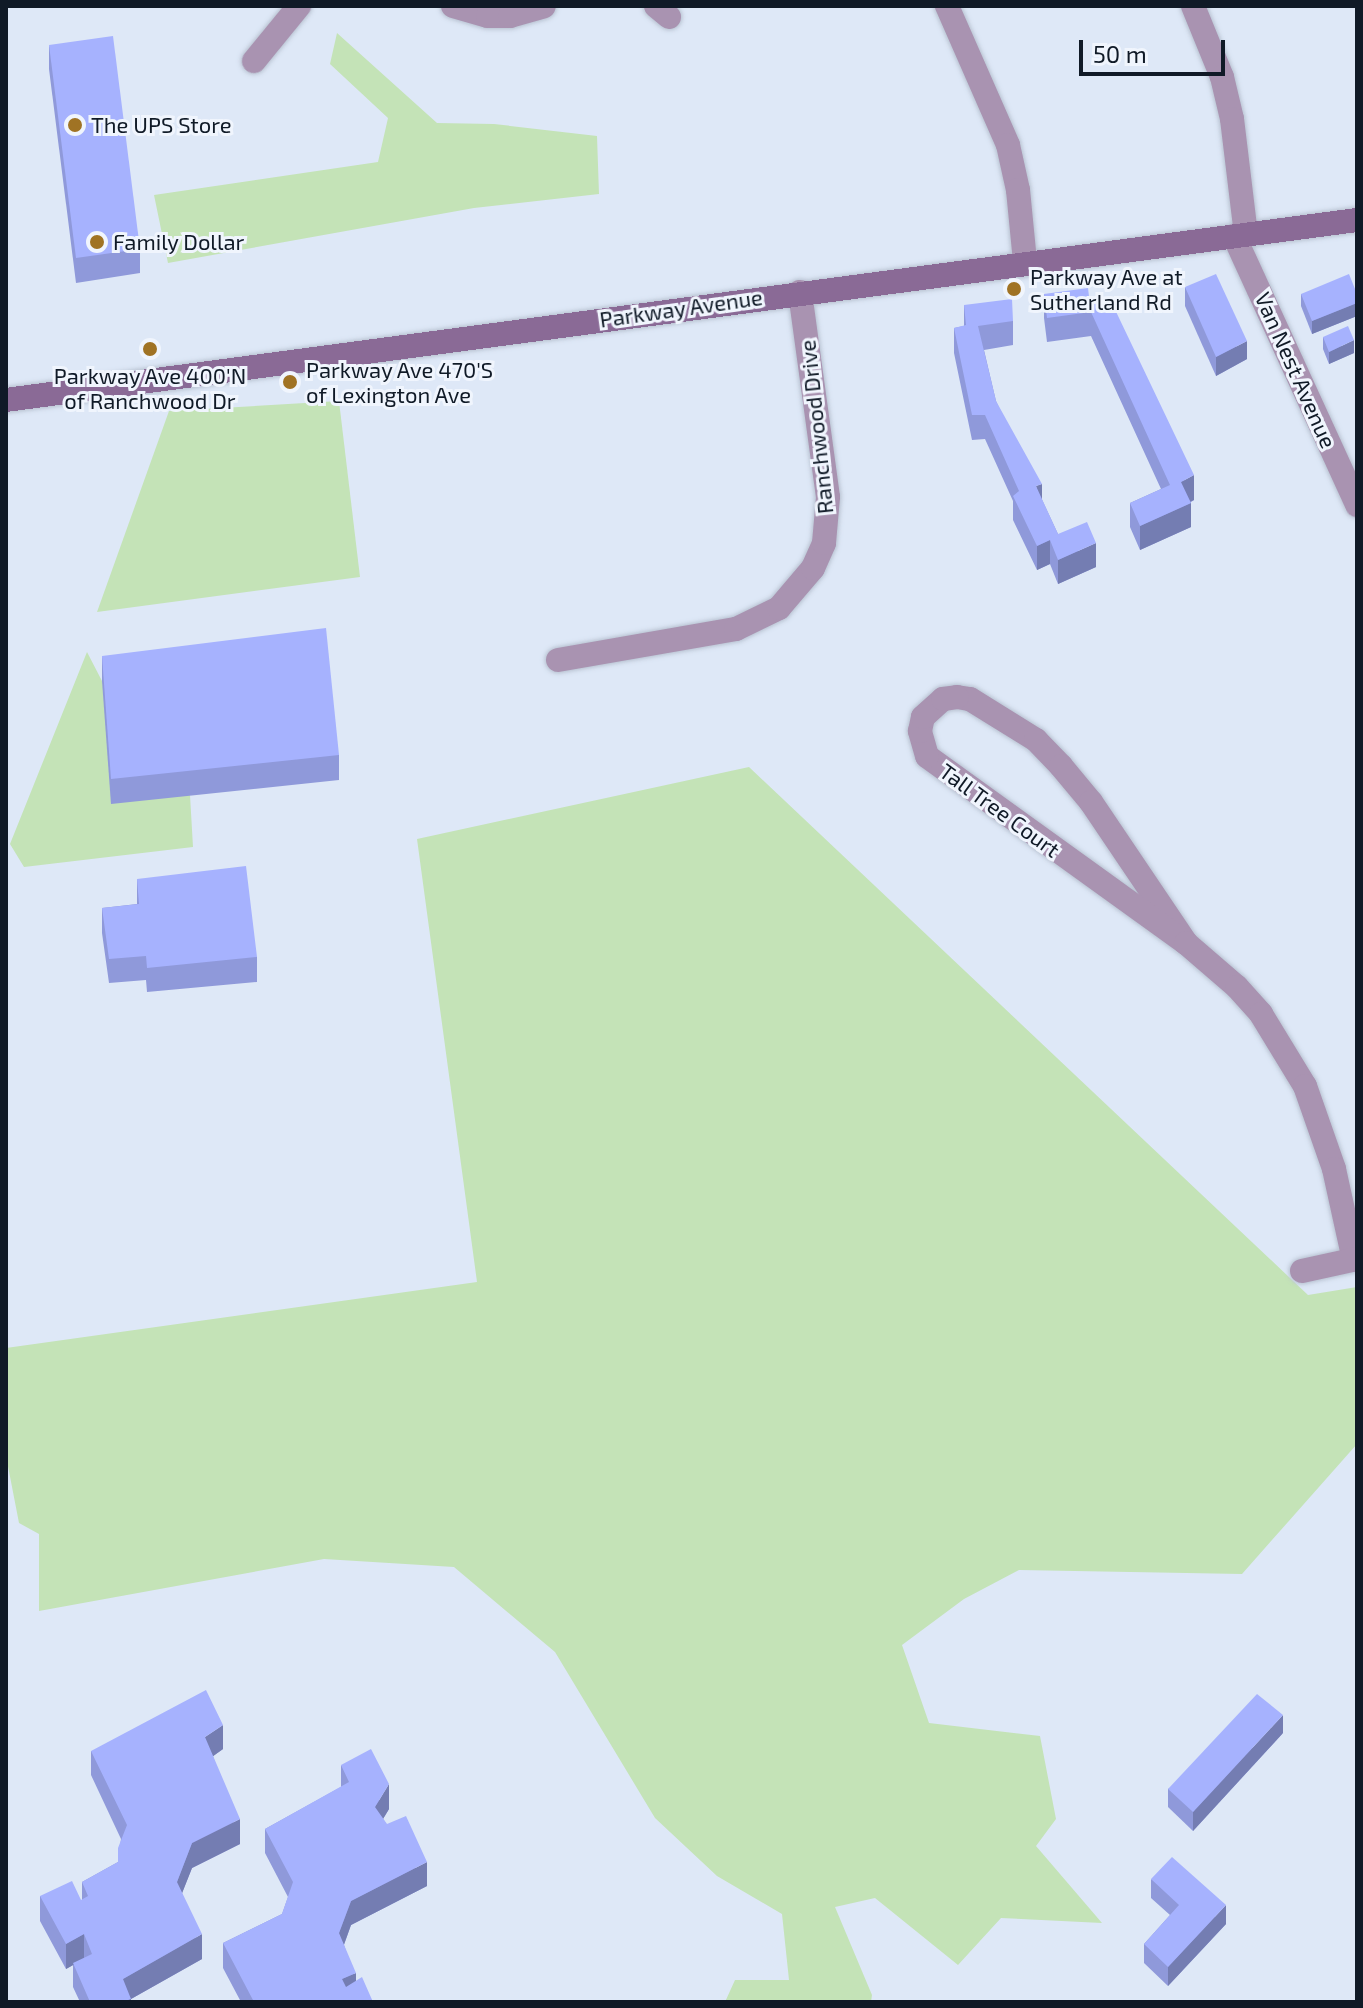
<!DOCTYPE html>
<style>
body{margin:0}
#map{position:relative;width:1363px;height:2008px;overflow:hidden;background:#dee8f7;font-family:"Exo 2",sans-serif}
div>[style]{position:absolute}
.green>*{inset:0;background:#c4e3b7}
.roads{filter:drop-shadow(0 0 2px #b9c3d2) drop-shadow(0 0 2px #b9c3d2)}
.street>*{height:24px;margin:-12px;padding:0 12px;transform-origin:12px;border-radius:12px;background:#a993b1}
.secondary>*{height:24px;margin:-12px;padding:0 12px;transform-origin:12px;border-radius:12px;background:#8a6a96}
.wall>*{inset:0;background:#8f99da}
.shaded-wall>*{inset:0;background:#747db2}
.building>*{inset:0;background:#a6b2fe}
.dots>*{width:22px;height:22px;translate:-50% -50%;box-sizing:border-box;border:4px solid #f0f5fd;border-radius:50%}
span{translate:-50% -50%;white-space:nowrap;text-align:center;line-height:1.15;-webkit-text-stroke:6px #f0f5fd;paint-order:stroke}
.poi-label{font-size:22px;color:#101a27}
.left{translate:0 -50%;text-align:left}
.street-label{font-size:22px;color:#101a27}
.frame{position:absolute;inset:0;border:8px solid #101a27;pointer-events:none}
.scale{position:absolute;left:1079px;top:40px;width:146px;height:36px;box-sizing:border-box;border:4px solid #101a27;border-top:0;padding-left:10px;font-size:24px;line-height:28px;white-space:nowrap;color:#101a27;-webkit-text-stroke:6px #f0f5fd;paint-order:stroke}
</style>
<div id="map">
<div class="green">
<div style="clip-path:polygon(337px 33px,437px 123px,494px 124px,597px 136px,599px 194px,474px 208px,168px 263px,154px 195px,378px 162px,388px 118px,330px 64px)"></div>
<div style="clip-path:polygon(339px 401px,360px 577px,97px 612px,169px 411px)"></div>
<div style="clip-path:polygon(87px 652px,102px 681px,190px 795px,193px 847px,24px 867px,10px 844px)"></div>
<div style="clip-path:polygon(749px 767px,1308px 1295px,1357px 1287px,1357px 1444px,1242px 1574px,1019px 1570px,964px 1599px,902px 1645px,929px 1723px,1040px 1736px,1056px 1819px,1036px 1846px,1102px 1923px,1001px 1918px,958px 1965px,875px 1898px,835px 1907px,872px 1995px,871px 2002px,725px 2002px,735px 1980px,789px 1980px,782px 1914px,717px 1876px,655px 1818px,555px 1652px,454px 1567px,324px 1559px,39px 1611px,39px 1534px,19px 1523px,6px 1456px,6px 1348px,477px 1282px,417px 839px)"></div>
</div>
<div class="roads">
<div class="street">
<div style="left:453px;top:6px;width:36px;rotate:16deg"></div>
<div style="left:488px;top:16px;width:22px"></div>
<div style="left:510px;top:16px;width:35px;rotate:-16deg"></div>
<div style="left:656px;top:6px;width:17px;rotate:40deg"></div>
<div style="left:947px;top:6px;width:152px;rotate:66.3deg"></div>
<div style="left:1008px;top:145px;width:46px;rotate:77.5deg"></div>
<div style="left:1018px;top:190px;width:72px;rotate:84.4deg"></div>
<div style="left:1193px;top:6px;width:77px;rotate:67.8deg"></div>
<div style="left:1222px;top:77px;width:43px;rotate:76.6deg"></div>
<div style="left:1232px;top:119px;width:116px;rotate:83.1deg"></div>
<div style="left:254px;top:61px;width:71px;rotate:-50.7deg"></div>
<div style="left:1234px;top:236px;width:296px;rotate:65.4deg"></div>
<div style="left:558px;top:660px;width:181px;rotate:-9.9deg"></div>
<div style="left:736px;top:629px;width:48px;rotate:-26deg"></div>
<div style="left:779px;top:608px;width:52px;rotate:-49.6deg"></div>
<div style="left:813px;top:568px;width:27px;rotate:-66deg"></div>
<div style="left:824px;top:543px;width:46px;rotate:-85deg"></div>
<div style="left:828px;top:497px;width:207px;rotate:-97.8deg"></div>
<div style="left:957px;top:697px;width:13px;rotate:9deg"></div>
<div style="left:970px;top:699px;width:78px;rotate:31.8deg"></div>
<div style="left:1036px;top:740px;width:36px;rotate:46deg"></div>
<div style="left:1061px;top:766px;width:47px;rotate:50.2deg"></div>
<div style="left:1091px;top:802px;width:170px;rotate:56deg"></div>
<div style="left:1186px;top:943px;width:319px;rotate:-144.2deg"></div>
<div style="left:927px;top:756px;width:26px;rotate:-106deg"></div>
<div style="left:920px;top:731px;width:14px;rotate:-78deg"></div>
<div style="left:923px;top:717px;width:27px;rotate:-42deg"></div>
<div style="left:943px;top:699px;width:14px;rotate:-8deg"></div>
<div style="left:1186px;top:943px;width:67px;rotate:40.8deg"></div>
<div style="left:1237px;top:987px;width:36px;rotate:48deg"></div>
<div style="left:1261px;top:1014px;width:84px;rotate:58.6deg"></div>
<div style="left:1305px;top:1086px;width:88px;rotate:70.7deg"></div>
<div style="left:1334px;top:1169px;width:93px;rotate:77.6deg"></div>
<div style="left:1302px;top:1271px;width:56px;rotate:-12.3deg"></div>
</div>
<div class="secondary">
<div style="left:6px;top:400px;width:1363px;rotate:-7.59deg"></div>
</div>
</div>
<div class="wall">
<div style="clip-path:polygon(49px 45px,140px 249px,140px 273px,76px 283px,49px 69px)"></div>
<div style="clip-path:polygon(1185px 287px,1247px 359px,1216px 376px,1185px 306px)"></div>
<div style="clip-path:polygon(1044px 294px,1090px 305px,1194px 500px,1191px 502px,1191px 527px,1140px 550px,1130px 527px,1130px 503px,1161px 489px,1091px 336px,1047px 342px,1044px 318px)"></div>
<div style="clip-path:polygon(1301px 294px,1357px 294px,1357px 316px,1312px 334px,1301px 306px)"></div>
<div style="clip-path:polygon(964px 305px,1013px 321px,1013px 345px,984px 350px,996px 401px,1058px 534px,1096px 567px,1058px 584px,1050px 564px,1037px 570px,1013px 520px,1013px 501px,985px 439px,972px 440px,954px 353px,954px 328px,964px 326px)"></div>
<div style="clip-path:polygon(1323px 337px,1354px 353px,1329px 364px,1323px 349px)"></div>
<div style="clip-path:polygon(102px 656px,339px 755px,339px 780px,111px 804px,102px 681px)"></div>
<div style="clip-path:polygon(137px 879px,257px 957px,257px 982px,147px 992px,146px 980px,109px 983px,102px 933px,102px 908px,137px 904px)"></div>
<div style="clip-path:polygon(1283px 1733px,1193px 1831px,1168px 1807px,1168px 1789px)"></div>
<div style="clip-path:polygon(223px 1749px,213px 1756px,240px 1844px,192px 1868px,182px 1893px,202px 1959px,131px 1999px,131px 2002px,80px 2002px,73px 1987px,73px 1965px,66px 1969px,40px 1921px,40px 1896px,81px 1900px,82px 1900px,82px 1882px,118px 1862px,121px 1839px,91px 1775px,91px 1751px)"></div>
<div style="clip-path:polygon(341px 1765px,389px 1809px,383px 1819px,427px 1886px,351px 1925px,344px 1945px,356px 1981px,373px 2002px,241px 2002px,223px 1968px,223px 1943px,282px 1914px,288px 1897px,265px 1853px,265px 1829px,341px 1787px)"></div>
<div style="clip-path:polygon(1151px 1879px,1226px 1924px,1168px 1986px,1144px 1963px,1144px 1944px,1170px 1915px,1151px 1898px)"></div>
</div>
<div class="shaded-wall">
<div style="clip-path:polygon(1357px 303px,1357px 316px,1312px 334px,1312px 321px)"></div>
<div style="clip-path:polygon(1354px 340px,1354px 353px,1329px 364px,1329px 352px)"></div>
<div style="clip-path:polygon(1247px 341px,1247px 359px,1216px 376px,1216px 357px)"></div>
<div style="clip-path:polygon(1194px 475px,1194px 500px,1181px 506px,1181px 482px)"></div>
<div style="clip-path:polygon(1042px 484px,1042px 508px,1036px 486px)"></div>
<div style="clip-path:polygon(1191px 503px,1191px 527px,1140px 550px,1140px 526px)"></div>
<div style="clip-path:polygon(1050px 540px,1050px 564px,1037px 570px,1037px 546px)"></div>
<div style="clip-path:polygon(1096px 543px,1096px 567px,1058px 584px,1058px 560px)"></div>
<div style="clip-path:polygon(1283px 1715px,1283px 1733px,1193px 1831px,1193px 1812px)"></div>
<div style="clip-path:polygon(223px 1725px,223px 1749px,205px 1762px,205px 1737px)"></div>
<div style="clip-path:polygon(389px 1784px,389px 1809px,375px 1832px,375px 1807px)"></div>
<div style="clip-path:polygon(240px 1819px,240px 1844px,192px 1868px,177px 1906px,177px 1882px,192px 1843px)"></div>
<div style="clip-path:polygon(427px 1862px,427px 1886px,351px 1925px,339px 1958px,339px 1933px,351px 1901px)"></div>
<div style="clip-path:polygon(1226px 1905px,1226px 1924px,1168px 1986px,1168px 1967px)"></div>
<div style="clip-path:polygon(84px 1934px,84px 1959px,66px 1969px,66px 1944px)"></div>
<div style="clip-path:polygon(202px 1934px,202px 1959px,131px 1999px,131px 2002px,123px 2002px,123px 1979px)"></div>
<div style="clip-path:polygon(356px 1973px,356px 1998px,346px 2002px,342px 1979px)"></div>
</div>
<div class="building">
<div style="clip-path:polygon(113px 36px,140px 249px,76px 258px,49px 45px)"></div>
<div style="clip-path:polygon(1216px 274px,1247px 341px,1216px 357px,1185px 287px)"></div>
<div style="clip-path:polygon(1349px 274px,1357px 294px,1357px 303px,1312px 321px,1301px 294px)"></div>
<div style="clip-path:polygon(1088px 288px,1090px 305px,1109px 297px,1194px 475px,1181px 482px,1191px 503px,1140px 526px,1130px 503px,1170px 485px,1091px 312px,1047px 318px,1044px 294px)"></div>
<div style="clip-path:polygon(1012px 299px,1013px 321px,978px 326px,996px 401px,1042px 484px,1036px 486px,1058px 534px,1087px 522px,1096px 543px,1058px 560px,1050px 540px,1037px 546px,1013px 496px,1019px 491px,985px 415px,972px 415px,954px 328px,966px 325px,964px 305px)"></div>
<div style="clip-path:polygon(1348px 326px,1354px 340px,1329px 352px,1323px 337px)"></div>
<div style="clip-path:polygon(326px 628px,339px 755px,111px 779px,102px 656px)"></div>
<div style="clip-path:polygon(246px 866px,257px 957px,147px 968px,146px 956px,109px 959px,102px 908px,139px 904px,137px 879px)"></div>
<div style="clip-path:polygon(206px 1690px,223px 1725px,205px 1737px,240px 1819px,192px 1843px,177px 1882px,202px 1934px,123px 1979px,131px 1999px,123px 2002px,90px 2002px,73px 1963px,92px 1954px,84px 1934px,66px 1944px,40px 1896px,72px 1881px,81px 1900px,88px 1896px,82px 1882px,118px 1862px,118px 1848px,127px 1825px,91px 1751px)"></div>
<div style="clip-path:polygon(1257px 1694px,1283px 1715px,1193px 1812px,1168px 1789px)"></div>
<div style="clip-path:polygon(371px 1749px,389px 1784px,375px 1807px,387px 1824px,406px 1816px,427px 1862px,351px 1901px,339px 1933px,356px 1973px,342px 1979px,346px 1987px,362px 1977px,373px 2002px,254px 2002px,223px 1943px,282px 1914px,293px 1882px,265px 1829px,349px 1782px,341px 1765px)"></div>
<div style="clip-path:polygon(1172px 1857px,1226px 1905px,1168px 1967px,1144px 1944px,1179px 1905px,1151px 1879px)"></div>
</div>
<div class="dots">
<div style="left:75px;top:125px;background:#a07324"></div>
<div style="left:97px;top:242px;background:#a07324"></div>
<div style="left:1014px;top:289px;background:#a07324"></div>
<div style="left:150px;top:349px;background:#a07324"></div>
<div style="left:290px;top:382px;background:#a07324"></div>
</div>
<div class="poi-label">
<span class="left" style="left:91px;top:125px">The UPS Store</span>
<span class="left" style="left:113px;top:242px">Family Dollar</span>
<span class="left" style="left:1030px;top:289px">Parkway Ave at<br>Sutherland Rd</span>
<span class="left" style="left:306px;top:382px">Parkway Ave 470'S<br>of Lexington Ave</span>
<span style="left:150px;top:388px">Parkway Ave 400'N<br>of Ranchwood Dr</span>
</div>
<div class="street-label">
<span style="left:681px;top:308px;rotate:-8deg">Parkway Avenue</span>
<span style="left:1296px;top:370px;rotate:66deg">Van Nest Avenue</span>
<span style="left:816px;top:427px;rotate:-96deg">Ranchwood Drive</span>
<span style="left:1000px;top:810px;rotate:36deg">Tall Tree Court</span>
</div>
<div class="frame"></div>
<div class="scale">50 m</div>
</div>
